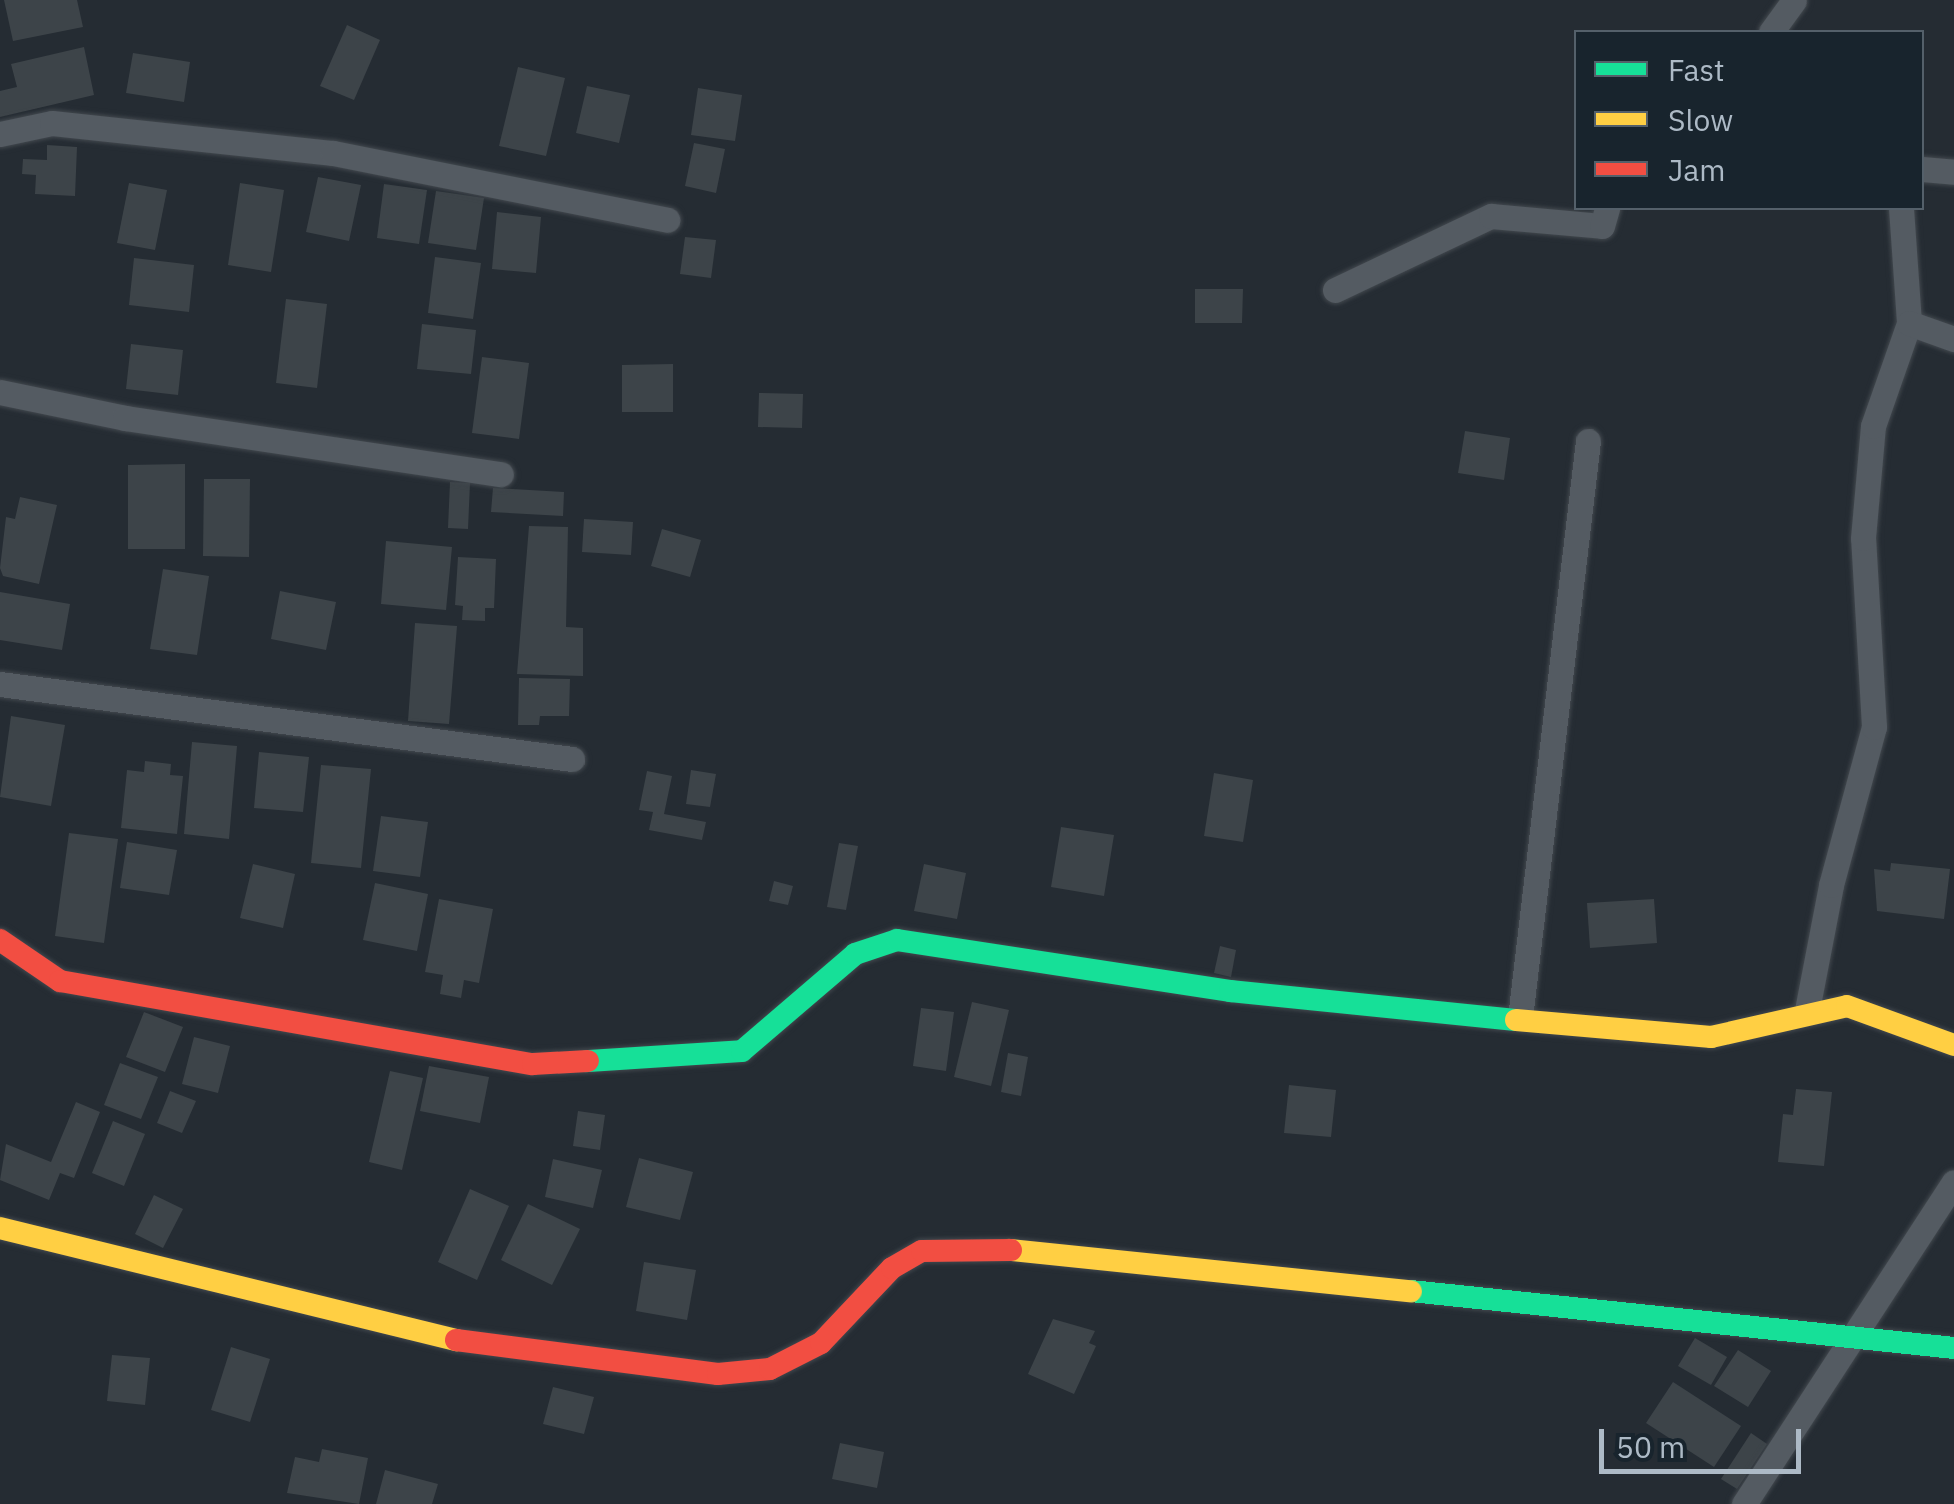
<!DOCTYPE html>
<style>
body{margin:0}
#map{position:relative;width:1954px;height:1504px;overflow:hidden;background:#252c33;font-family:"IBM Plex Sans",sans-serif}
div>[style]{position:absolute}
.building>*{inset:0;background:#3d4449}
.roads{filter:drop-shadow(0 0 2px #42484e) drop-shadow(0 0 2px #42484e)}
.street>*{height:25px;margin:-12.5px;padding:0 12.5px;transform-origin:12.5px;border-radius:12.5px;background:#545b62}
.fast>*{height:22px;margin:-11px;padding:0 11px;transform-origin:11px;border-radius:11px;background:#16e098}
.slow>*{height:22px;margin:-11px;padding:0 11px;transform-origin:11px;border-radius:11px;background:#ffcf43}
.jam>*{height:22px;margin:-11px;padding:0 11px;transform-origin:11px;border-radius:11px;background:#f24e42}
span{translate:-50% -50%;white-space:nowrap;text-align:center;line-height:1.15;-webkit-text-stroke:8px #18242d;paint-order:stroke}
.legend{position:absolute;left:1574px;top:30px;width:350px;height:180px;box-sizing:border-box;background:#18242d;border:2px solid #54606a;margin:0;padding:12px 18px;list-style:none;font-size:30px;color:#adbac6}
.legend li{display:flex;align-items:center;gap:20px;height:50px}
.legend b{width:50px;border:2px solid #54606a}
.scale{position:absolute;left:1599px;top:1429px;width:202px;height:45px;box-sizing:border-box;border:5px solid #adbac6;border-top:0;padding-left:12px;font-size:30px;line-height:35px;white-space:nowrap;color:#adbac6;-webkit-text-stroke:8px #18242d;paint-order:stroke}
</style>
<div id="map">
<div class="building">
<div style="clip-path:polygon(4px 0,77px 0,83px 27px,13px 41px)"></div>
<div style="clip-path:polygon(347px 25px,380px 40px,354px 100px,320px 86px)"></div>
<div style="clip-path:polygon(84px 47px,94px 95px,0 117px,0 91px,17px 87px,11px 64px)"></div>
<div style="clip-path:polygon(133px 53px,190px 62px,184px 102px,126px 93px)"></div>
<div style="clip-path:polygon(518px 67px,565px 78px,546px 156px,499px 146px)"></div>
<div style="clip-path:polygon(587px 86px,630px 95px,619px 143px,576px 133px)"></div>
<div style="clip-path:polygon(698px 88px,742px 95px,735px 141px,691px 135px)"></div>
<div style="clip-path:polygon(694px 143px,725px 149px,716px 193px,685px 186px)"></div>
<div style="clip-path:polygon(47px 145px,77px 147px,75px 196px,35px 194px,36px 175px,22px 174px,23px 159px,47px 160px)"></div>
<div style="clip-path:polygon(318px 177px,361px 185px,349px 241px,306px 232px)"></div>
<div style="clip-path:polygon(129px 183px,167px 190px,155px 250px,117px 243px)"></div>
<div style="clip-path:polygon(240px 183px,284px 190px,271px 272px,228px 265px)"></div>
<div style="clip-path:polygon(384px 184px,427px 190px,419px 244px,377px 238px)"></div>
<div style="clip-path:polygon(436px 191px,484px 198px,476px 250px,428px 243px)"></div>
<div style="clip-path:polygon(497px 212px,541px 217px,536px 273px,492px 269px)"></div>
<div style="clip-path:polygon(685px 237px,716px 240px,711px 278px,680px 274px)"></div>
<div style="clip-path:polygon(435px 257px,481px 263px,473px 319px,428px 313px)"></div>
<div style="clip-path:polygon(134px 258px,194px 265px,189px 312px,129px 305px)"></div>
<div style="clip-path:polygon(1195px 289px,1243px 289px,1242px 323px,1195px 323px)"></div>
<div style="clip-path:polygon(286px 299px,327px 304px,317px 388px,276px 383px)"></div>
<div style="clip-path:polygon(422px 324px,476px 330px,471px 374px,417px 369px)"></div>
<div style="clip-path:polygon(131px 344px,183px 350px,178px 395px,126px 389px)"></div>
<div style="clip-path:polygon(482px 357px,529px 363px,519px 439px,472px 433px)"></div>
<div style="clip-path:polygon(673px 364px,673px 412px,622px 412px,622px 365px)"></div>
<div style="clip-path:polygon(759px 393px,803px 394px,802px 428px,758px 427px)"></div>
<div style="clip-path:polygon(1465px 431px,1510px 438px,1504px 480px,1458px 473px)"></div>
<div style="clip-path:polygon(185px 464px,185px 549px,128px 549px,128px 465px)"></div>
<div style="clip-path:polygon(204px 479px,250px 479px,249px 557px,203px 556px)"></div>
<div style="clip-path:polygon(450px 482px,470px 483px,468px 529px,448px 528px)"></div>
<div style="clip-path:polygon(493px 488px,564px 492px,563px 516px,491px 512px)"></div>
<div style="clip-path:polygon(20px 497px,57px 505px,39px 584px,3px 576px,0 568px,6px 517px,15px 519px)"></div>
<div style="clip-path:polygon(584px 519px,633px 522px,631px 555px,582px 552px)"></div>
<div style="clip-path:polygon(529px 526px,568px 527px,566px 627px,583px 628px,583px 676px,517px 674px)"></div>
<div style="clip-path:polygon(662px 529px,701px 540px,690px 577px,651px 566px)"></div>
<div style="clip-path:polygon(386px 541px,452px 547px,446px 610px,381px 604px)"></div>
<div style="clip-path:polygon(458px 557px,496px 559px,494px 608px,485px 608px,485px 621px,462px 620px,463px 606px,455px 605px)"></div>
<div style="clip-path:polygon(163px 569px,209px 576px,197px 655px,150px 649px)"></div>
<div style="clip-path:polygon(280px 591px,336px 602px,326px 650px,271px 639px)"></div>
<div style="clip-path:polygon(0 592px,70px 604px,62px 650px,0 640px)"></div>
<div style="clip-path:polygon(415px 623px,457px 626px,449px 724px,408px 721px)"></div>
<div style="clip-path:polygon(519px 678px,570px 679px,569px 716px,540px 716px,539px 725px,518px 725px)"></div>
<div style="clip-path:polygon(11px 716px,65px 725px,51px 806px,0 797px)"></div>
<div style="clip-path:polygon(192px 742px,237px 746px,229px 839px,184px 834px)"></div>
<div style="clip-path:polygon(259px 752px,309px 757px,303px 812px,254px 808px)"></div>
<div style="clip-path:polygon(145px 761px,171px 764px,170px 775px,183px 776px,177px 834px,121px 828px,127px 770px,144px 772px)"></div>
<div style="clip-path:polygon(321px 765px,371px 769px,361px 868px,311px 863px)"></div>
<div style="clip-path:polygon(691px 770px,716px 774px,710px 807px,686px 804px)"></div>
<div style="clip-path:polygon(647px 771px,672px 776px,664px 814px,706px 822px,702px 840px,649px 830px,653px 812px,639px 810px)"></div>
<div style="clip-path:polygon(1214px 773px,1253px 780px,1243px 842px,1204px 836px)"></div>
<div style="clip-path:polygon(381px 816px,428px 822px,420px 877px,373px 871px)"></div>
<div style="clip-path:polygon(1061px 827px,1114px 835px,1104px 896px,1051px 887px)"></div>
<div style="clip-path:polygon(69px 833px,118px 839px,104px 943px,55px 936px)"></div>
<div style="clip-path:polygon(127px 842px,177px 850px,169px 895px,120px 888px)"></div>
<div style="clip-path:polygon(839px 843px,858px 846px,846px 910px,827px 907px)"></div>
<div style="clip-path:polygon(1891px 863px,1950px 869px,1944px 919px,1877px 911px,1874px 869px,1890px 871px)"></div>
<div style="clip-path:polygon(253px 864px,295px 874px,283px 928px,240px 918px)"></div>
<div style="clip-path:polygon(924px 864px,966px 873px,957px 919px,914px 911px)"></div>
<div style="clip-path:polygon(774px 881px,793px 886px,788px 905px,769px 901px)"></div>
<div style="clip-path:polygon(375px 883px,428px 894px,417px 951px,363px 940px)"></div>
<div style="clip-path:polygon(439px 899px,493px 909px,479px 983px,464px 980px,461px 998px,440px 994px,443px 975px,425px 972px)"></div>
<div style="clip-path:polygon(1654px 899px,1657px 943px,1590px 948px,1587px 903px)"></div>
<div style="clip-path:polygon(1220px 946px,1236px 950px,1231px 977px,1214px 973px)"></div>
<div style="clip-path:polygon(972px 1002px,1009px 1010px,991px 1086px,954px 1077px)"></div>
<div style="clip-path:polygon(921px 1008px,954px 1012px,946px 1071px,913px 1066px)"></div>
<div style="clip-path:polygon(144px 1012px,183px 1027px,165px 1072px,126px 1057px)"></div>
<div style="clip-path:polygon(194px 1037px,230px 1046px,218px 1093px,182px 1084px)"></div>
<div style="clip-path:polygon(1008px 1053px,1028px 1057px,1021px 1096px,1001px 1092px)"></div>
<div style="clip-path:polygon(120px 1063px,158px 1077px,141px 1119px,104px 1105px)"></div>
<div style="clip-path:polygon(429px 1066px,489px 1077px,480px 1123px,420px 1111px)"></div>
<div style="clip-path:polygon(390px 1071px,423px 1078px,402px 1170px,369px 1162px)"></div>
<div style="clip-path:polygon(1289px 1085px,1336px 1090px,1331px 1137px,1284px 1133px)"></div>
<div style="clip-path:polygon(1796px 1089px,1832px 1092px,1824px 1166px,1778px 1162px,1783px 1114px,1793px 1115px)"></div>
<div style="clip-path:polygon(170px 1091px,196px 1101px,182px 1133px,157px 1123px)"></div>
<div style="clip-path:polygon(76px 1102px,100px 1112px,74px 1178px,60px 1173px,49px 1200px,0 1180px,6px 1144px,51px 1162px)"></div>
<div style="clip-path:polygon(578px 1111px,605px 1115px,600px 1150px,573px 1146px)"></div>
<div style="clip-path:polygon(113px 1121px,145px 1134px,124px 1186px,92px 1173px)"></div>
<div style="clip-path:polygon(639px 1158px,693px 1172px,680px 1220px,626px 1207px)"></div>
<div style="clip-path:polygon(553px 1159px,602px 1170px,593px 1208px,545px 1197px)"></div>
<div style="clip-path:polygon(470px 1189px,509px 1206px,477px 1280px,438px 1262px)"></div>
<div style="clip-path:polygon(154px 1195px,183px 1209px,163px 1248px,135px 1234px)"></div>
<div style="clip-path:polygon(528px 1204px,580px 1229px,552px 1285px,501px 1260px)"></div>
<div style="clip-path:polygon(644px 1262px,696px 1270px,687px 1320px,636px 1311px)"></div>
<div style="clip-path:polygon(1053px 1319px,1095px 1331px,1089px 1343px,1096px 1346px,1074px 1394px,1028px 1374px)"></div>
<div style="clip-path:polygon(1695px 1338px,1727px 1357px,1711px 1385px,1678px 1366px)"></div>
<div style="clip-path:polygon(231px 1347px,270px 1359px,250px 1422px,211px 1410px)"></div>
<div style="clip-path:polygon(1738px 1350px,1771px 1371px,1748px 1407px,1714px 1386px)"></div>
<div style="clip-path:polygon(112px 1355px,150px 1358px,145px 1405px,107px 1401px)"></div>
<div style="clip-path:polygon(1673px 1382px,1741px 1426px,1714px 1467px,1646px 1423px)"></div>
<div style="clip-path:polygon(553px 1387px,594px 1397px,584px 1434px,543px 1424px)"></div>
<div style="clip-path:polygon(1751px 1433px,1767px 1444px,1737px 1489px,1721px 1479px)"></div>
<div style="clip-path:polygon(840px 1443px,884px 1452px,877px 1488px,832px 1479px)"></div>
<div style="clip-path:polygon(322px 1449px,368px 1458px,359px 1504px,287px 1493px,295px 1457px,319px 1462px)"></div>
<div style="clip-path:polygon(385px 1470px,438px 1484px,432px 1504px,376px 1504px)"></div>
</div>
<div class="roads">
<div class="street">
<div style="left:1771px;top:32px;width:39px;rotate:-54deg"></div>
<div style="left:0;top:134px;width:53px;rotate:-11.9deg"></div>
<div style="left:52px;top:123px;width:283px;rotate:6.1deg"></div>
<div style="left:333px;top:153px;width:341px;rotate:11.3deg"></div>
<div style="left:1922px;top:169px;width:32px;rotate:5deg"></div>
<div style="left:1901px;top:208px;width:115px;rotate:86deg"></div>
<div style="left:1335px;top:290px;width:173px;rotate:-25.4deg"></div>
<div style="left:1491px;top:216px;width:111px;rotate:5.1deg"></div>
<div style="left:1602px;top:226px;width:19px;rotate:-74deg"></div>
<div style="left:0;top:392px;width:128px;rotate:11.7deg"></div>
<div style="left:125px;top:418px;width:380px;rotate:8.5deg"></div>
<div style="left:0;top:684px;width:577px;rotate:7.47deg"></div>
<div style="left:1807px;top:1010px;width:127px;rotate:-79.1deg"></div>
<div style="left:1831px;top:885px;width:164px;rotate:-74.8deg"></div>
<div style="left:1874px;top:727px;width:189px;rotate:-93.3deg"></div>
<div style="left:1863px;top:538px;width:112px;rotate:-84.9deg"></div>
<div style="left:1873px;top:426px;width:109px;rotate:-70.7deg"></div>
<div style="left:1909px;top:323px;width:48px;rotate:19.6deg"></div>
<div style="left:1520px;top:1018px;width:581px;rotate:-83.28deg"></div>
<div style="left:1744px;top:1504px;width:384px;rotate:-56.9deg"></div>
</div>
<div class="fast">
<div style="left:588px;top:1061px;width:154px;rotate:-3.7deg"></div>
<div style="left:742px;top:1051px;width:149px;rotate:-40.6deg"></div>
<div style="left:855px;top:954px;width:44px;rotate:-18.4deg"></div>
<div style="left:897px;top:940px;width:337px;rotate:8.7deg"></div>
<div style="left:1230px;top:991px;width:287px;rotate:5.8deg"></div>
<div style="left:1411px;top:1291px;width:546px;rotate:5.99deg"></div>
</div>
<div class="slow">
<div style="left:1516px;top:1020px;width:196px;rotate:5deg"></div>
<div style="left:1711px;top:1037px;width:139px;rotate:-12.8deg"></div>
<div style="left:1847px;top:1006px;width:114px;rotate:20deg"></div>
<div style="left:0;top:1228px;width:470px;rotate:13.8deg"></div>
<div style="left:1011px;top:1250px;width:402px;rotate:5.9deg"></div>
</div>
<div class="jam">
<div style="left:0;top:940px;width:73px;rotate:34.3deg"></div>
<div style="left:60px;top:981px;width:480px;rotate:10deg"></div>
<div style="left:533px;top:1064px;width:55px;rotate:-3.1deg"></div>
<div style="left:456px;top:1340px;width:264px;rotate:7.4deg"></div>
<div style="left:718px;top:1374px;width:52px;rotate:-5.5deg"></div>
<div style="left:770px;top:1369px;width:57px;rotate:-27deg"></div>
<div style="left:821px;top:1343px;width:103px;rotate:-46.6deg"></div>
<div style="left:892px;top:1268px;width:34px;rotate:-30deg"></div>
<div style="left:922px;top:1251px;width:89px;rotate:-0.6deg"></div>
</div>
</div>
<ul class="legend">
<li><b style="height:12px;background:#16e098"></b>Fast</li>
<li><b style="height:12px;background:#ffcf43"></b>Slow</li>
<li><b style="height:12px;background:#f24e42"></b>Jam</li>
</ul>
<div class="scale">50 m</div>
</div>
